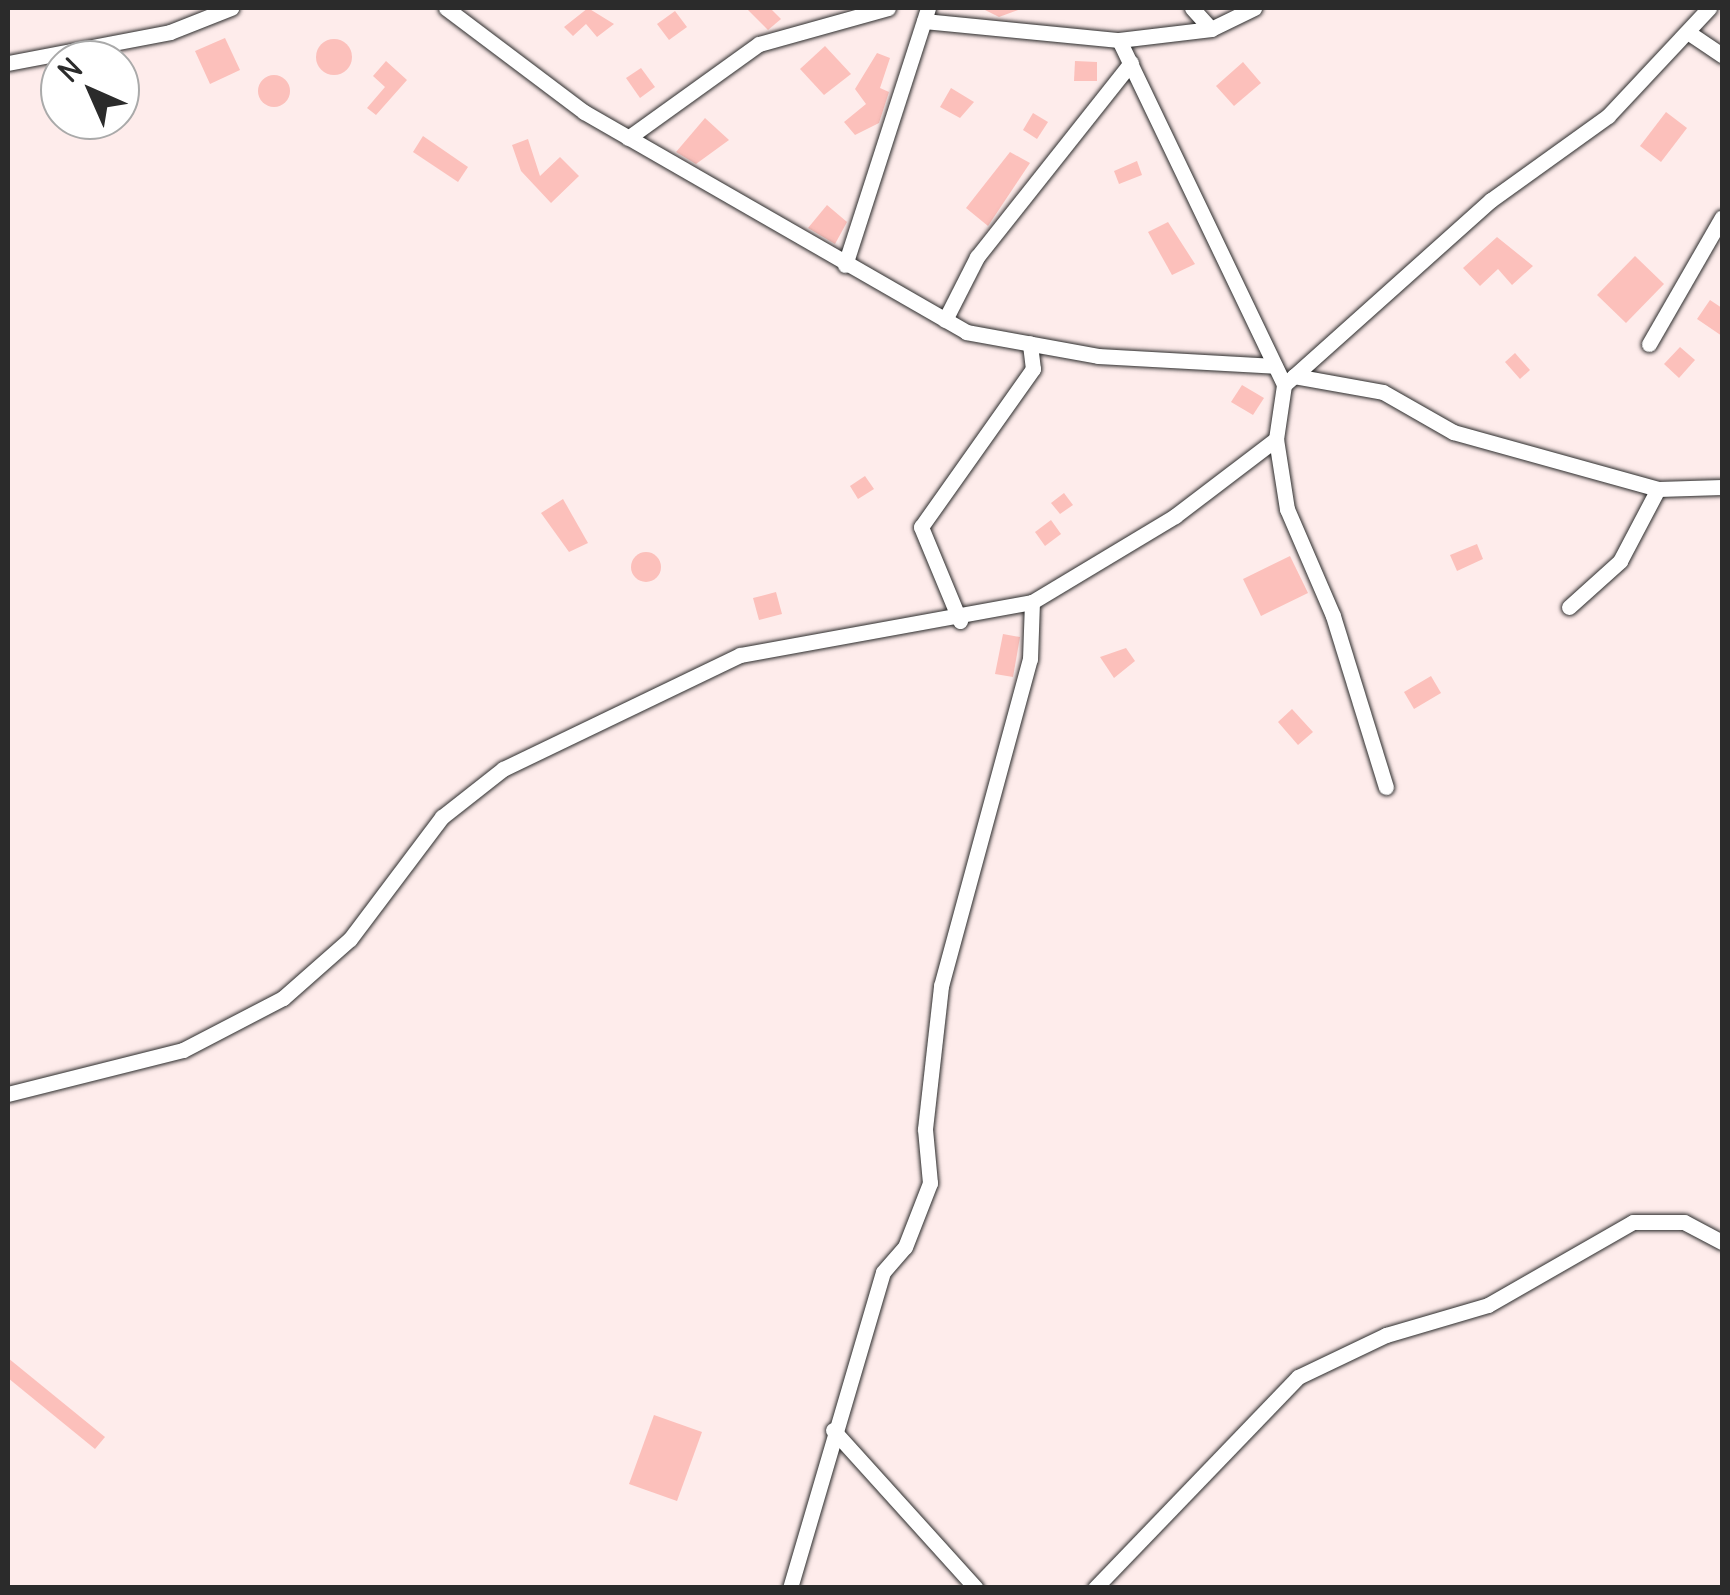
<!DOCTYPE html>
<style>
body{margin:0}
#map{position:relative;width:1730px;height:1595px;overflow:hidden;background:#feeceb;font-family:Delius,sans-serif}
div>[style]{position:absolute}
.building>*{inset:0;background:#fcc0bb}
.round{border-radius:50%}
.roads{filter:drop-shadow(0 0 2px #2b2b2b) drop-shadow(0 0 2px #2b2b2b)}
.street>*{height:15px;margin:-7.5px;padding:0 7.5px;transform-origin:7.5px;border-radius:7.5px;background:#fff}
span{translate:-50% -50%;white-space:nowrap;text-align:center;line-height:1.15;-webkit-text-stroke:8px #fff;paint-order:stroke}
.frame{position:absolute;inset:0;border:10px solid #2b2b2b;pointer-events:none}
.north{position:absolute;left:40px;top:40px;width:100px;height:100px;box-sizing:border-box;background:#fff;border:2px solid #aaa;border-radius:50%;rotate:315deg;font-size:28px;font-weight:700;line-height:40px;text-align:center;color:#2b2b2b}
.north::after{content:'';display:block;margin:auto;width:35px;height:45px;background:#2b2b2b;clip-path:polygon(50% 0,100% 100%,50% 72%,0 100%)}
</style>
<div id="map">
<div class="building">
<div style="clip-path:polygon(588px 8px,614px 24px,597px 37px,586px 24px,573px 36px,564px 27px)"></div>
<div style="clip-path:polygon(746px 8px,770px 8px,781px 19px,768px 30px)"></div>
<div style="clip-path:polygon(981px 8px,1020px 8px,1021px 9px,999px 17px)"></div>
<div style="clip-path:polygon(675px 11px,687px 27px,669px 40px,657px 24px)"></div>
<div style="clip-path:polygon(225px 38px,240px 70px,210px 84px,195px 51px)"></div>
<div class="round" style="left:316px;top:39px;width:36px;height:36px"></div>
<div style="clip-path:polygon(825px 46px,851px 74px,824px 95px,800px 69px)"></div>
<div style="clip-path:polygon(877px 53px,890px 58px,880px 88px,889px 92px,879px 123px,855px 135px,844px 122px,866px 104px,855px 89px)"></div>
<div style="clip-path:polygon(386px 61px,407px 80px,376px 115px,367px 108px,385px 87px,373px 76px)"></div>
<div style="clip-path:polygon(1075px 61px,1097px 62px,1097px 81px,1074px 81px)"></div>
<div style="clip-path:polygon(1243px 62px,1261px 83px,1234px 106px,1216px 86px)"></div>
<div style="clip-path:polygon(641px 68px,655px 87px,640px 98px,626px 78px)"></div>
<div class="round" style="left:258px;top:75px;width:32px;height:32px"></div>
<div style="clip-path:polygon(951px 88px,974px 102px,960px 118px,940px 107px)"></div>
<div style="clip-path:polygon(1666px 112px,1687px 128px,1661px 162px,1640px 146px)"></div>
<div style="clip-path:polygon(1033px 113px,1048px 122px,1037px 139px,1023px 130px)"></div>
<div style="clip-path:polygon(705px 118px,729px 140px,696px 164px,676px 152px)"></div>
<div style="clip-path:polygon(423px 136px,468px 167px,458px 182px,413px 152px)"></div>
<div style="clip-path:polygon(528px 139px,540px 176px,560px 157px,579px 176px,551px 203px,521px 171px,512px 145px)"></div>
<div style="clip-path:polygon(1010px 152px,1030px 163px,988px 226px,966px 208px)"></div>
<div style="clip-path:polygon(1137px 161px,1142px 175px,1119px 184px,1114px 171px)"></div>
<div style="clip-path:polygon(827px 205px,847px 222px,835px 244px,808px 228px)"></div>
<div style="clip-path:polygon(1168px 222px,1195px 264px,1172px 275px,1148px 232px)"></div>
<div style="clip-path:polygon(1497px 237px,1533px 266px,1512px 285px,1498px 269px,1480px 286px,1463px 268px)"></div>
<div style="clip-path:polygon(1635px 256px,1664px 284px,1626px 323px,1597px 295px)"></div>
<div style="clip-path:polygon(1710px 300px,1722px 308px,1722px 336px,1697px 319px)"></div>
<div style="clip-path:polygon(1680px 347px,1695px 360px,1679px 378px,1664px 364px)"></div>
<div style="clip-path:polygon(1515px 353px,1530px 370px,1520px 379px,1505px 362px)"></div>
<div style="clip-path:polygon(1242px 385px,1264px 398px,1253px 415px,1231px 402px)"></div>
<div style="clip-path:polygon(865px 476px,874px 489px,858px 499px,850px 486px)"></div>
<div style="clip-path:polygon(1064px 493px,1073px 505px,1060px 514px,1051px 503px)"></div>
<div style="clip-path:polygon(563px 499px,588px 543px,569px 552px,541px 513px)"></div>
<div style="clip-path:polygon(1051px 520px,1061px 534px,1045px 546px,1035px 532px)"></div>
<div style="clip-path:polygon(1477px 544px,1483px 559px,1457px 571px,1450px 555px)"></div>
<div class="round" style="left:631px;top:552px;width:30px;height:30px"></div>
<div style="clip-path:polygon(1290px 556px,1308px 593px,1261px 616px,1243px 579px)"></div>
<div style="clip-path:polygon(776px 592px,782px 614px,759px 620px,753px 598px)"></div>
<div style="clip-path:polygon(1003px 634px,1020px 637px,1013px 677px,995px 674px)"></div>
<div style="clip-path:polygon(1126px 648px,1135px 661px,1114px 678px,1100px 657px)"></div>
<div style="clip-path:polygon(1431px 676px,1441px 693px,1414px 709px,1404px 692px)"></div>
<div style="clip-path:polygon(1292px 709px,1313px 732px,1298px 745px,1278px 722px)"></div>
<div style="clip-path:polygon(8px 1358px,105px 1437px,95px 1449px,8px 1378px)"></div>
<div style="clip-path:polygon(654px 1415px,702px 1432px,677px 1501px,629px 1484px)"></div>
</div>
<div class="roads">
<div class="street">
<div style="left:446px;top:8px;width:173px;rotate:37deg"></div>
<div style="left:584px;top:112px;width:441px;rotate:29.9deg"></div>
<div style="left:966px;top:332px;width:134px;rotate:10.3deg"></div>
<div style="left:1098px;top:356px;width:177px;rotate:3.2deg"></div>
<div style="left:1192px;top:8px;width:28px;rotate:48deg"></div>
<div style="left:924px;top:21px;width:196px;rotate:5.6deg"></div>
<div style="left:1119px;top:40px;width:93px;rotate:-6.8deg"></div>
<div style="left:1211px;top:29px;width:48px;rotate:-26deg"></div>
<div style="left:1689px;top:33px;width:40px;rotate:34deg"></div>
<div style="left:1119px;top:40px;width:382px;rotate:64.4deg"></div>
<div style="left:1284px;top:385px;width:55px;rotate:98.4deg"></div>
<div style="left:1276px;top:439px;width:71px;rotate:81.1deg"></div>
<div style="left:1287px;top:509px;width:116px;rotate:66.7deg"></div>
<div style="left:1333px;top:616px;width:179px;rotate:72.8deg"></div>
<div style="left:8px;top:63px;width:165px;rotate:-10.8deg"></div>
<div style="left:170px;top:32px;width:66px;rotate:-21.5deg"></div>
<div style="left:628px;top:138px;width:161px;rotate:-35.7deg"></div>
<div style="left:759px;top:44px;width:134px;rotate:-15.6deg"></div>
<div style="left:845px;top:265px;width:270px;rotate:-72.1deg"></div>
<div style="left:945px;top:320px;width:71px;rotate:-63.1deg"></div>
<div style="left:977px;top:257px;width:248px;rotate:-51.6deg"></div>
<div style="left:1649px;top:344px;width:146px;rotate:-60.1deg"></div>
<div style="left:1294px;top:376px;width:90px;rotate:10.2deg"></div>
<div style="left:1383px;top:392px;width:81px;rotate:29.7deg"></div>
<div style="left:1453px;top:432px;width:213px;rotate:15.5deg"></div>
<div style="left:1658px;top:489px;width:64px;rotate:-1.8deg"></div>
<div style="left:1284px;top:385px;width:278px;rotate:-41.8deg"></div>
<div style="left:1491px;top:200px;width:144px;rotate:-35.7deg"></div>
<div style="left:1608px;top:116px;width:148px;rotate:-46.9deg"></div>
<div style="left:1569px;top:607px;width:69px;rotate:-42deg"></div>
<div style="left:1620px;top:561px;width:81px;rotate:-62.2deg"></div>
<div style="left:960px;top:621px;width:102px;rotate:-112.5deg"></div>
<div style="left:921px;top:527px;width:194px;rotate:-54.7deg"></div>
<div style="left:1033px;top:369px;width:26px;rotate:-97deg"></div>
<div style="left:8px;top:1094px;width:180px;rotate:-14.1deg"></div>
<div style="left:183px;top:1050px;width:113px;rotate:-27.5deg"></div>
<div style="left:283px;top:998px;width:89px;rotate:-41.4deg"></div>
<div style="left:350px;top:939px;width:153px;rotate:-53deg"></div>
<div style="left:442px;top:817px;width:78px;rotate:-38.2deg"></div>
<div style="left:503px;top:769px;width:263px;rotate:-25.7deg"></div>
<div style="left:740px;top:655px;width:297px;rotate:-10.3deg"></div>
<div style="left:1032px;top:602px;width:167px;rotate:-31deg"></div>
<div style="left:1175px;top:516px;width:127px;rotate:-37.3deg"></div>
<div style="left:833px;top:1430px;width:213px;rotate:47.9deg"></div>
<div style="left:790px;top:1588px;width:329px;rotate:-73.6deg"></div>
<div style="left:883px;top:1272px;width:33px;rotate:-49deg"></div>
<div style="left:905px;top:1247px;width:69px;rotate:-68.7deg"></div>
<div style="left:930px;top:1183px;width:54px;rotate:-95.3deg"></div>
<div style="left:925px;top:1129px;width:144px;rotate:-83.6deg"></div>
<div style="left:941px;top:986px;width:339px;rotate:-74.8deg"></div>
<div style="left:1030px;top:659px;width:57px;rotate:-88deg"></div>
<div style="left:1095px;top:1588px;width:293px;rotate:-46.1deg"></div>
<div style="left:1298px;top:1377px;width:98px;rotate:-25.5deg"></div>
<div style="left:1386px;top:1335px;width:106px;rotate:-16.4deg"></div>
<div style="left:1488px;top:1305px;width:167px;rotate:-29.8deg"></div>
<div style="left:1633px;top:1222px;width:51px"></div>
<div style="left:1684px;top:1222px;width:43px;rotate:27.8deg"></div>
</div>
</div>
<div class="frame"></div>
<div class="north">N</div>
</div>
